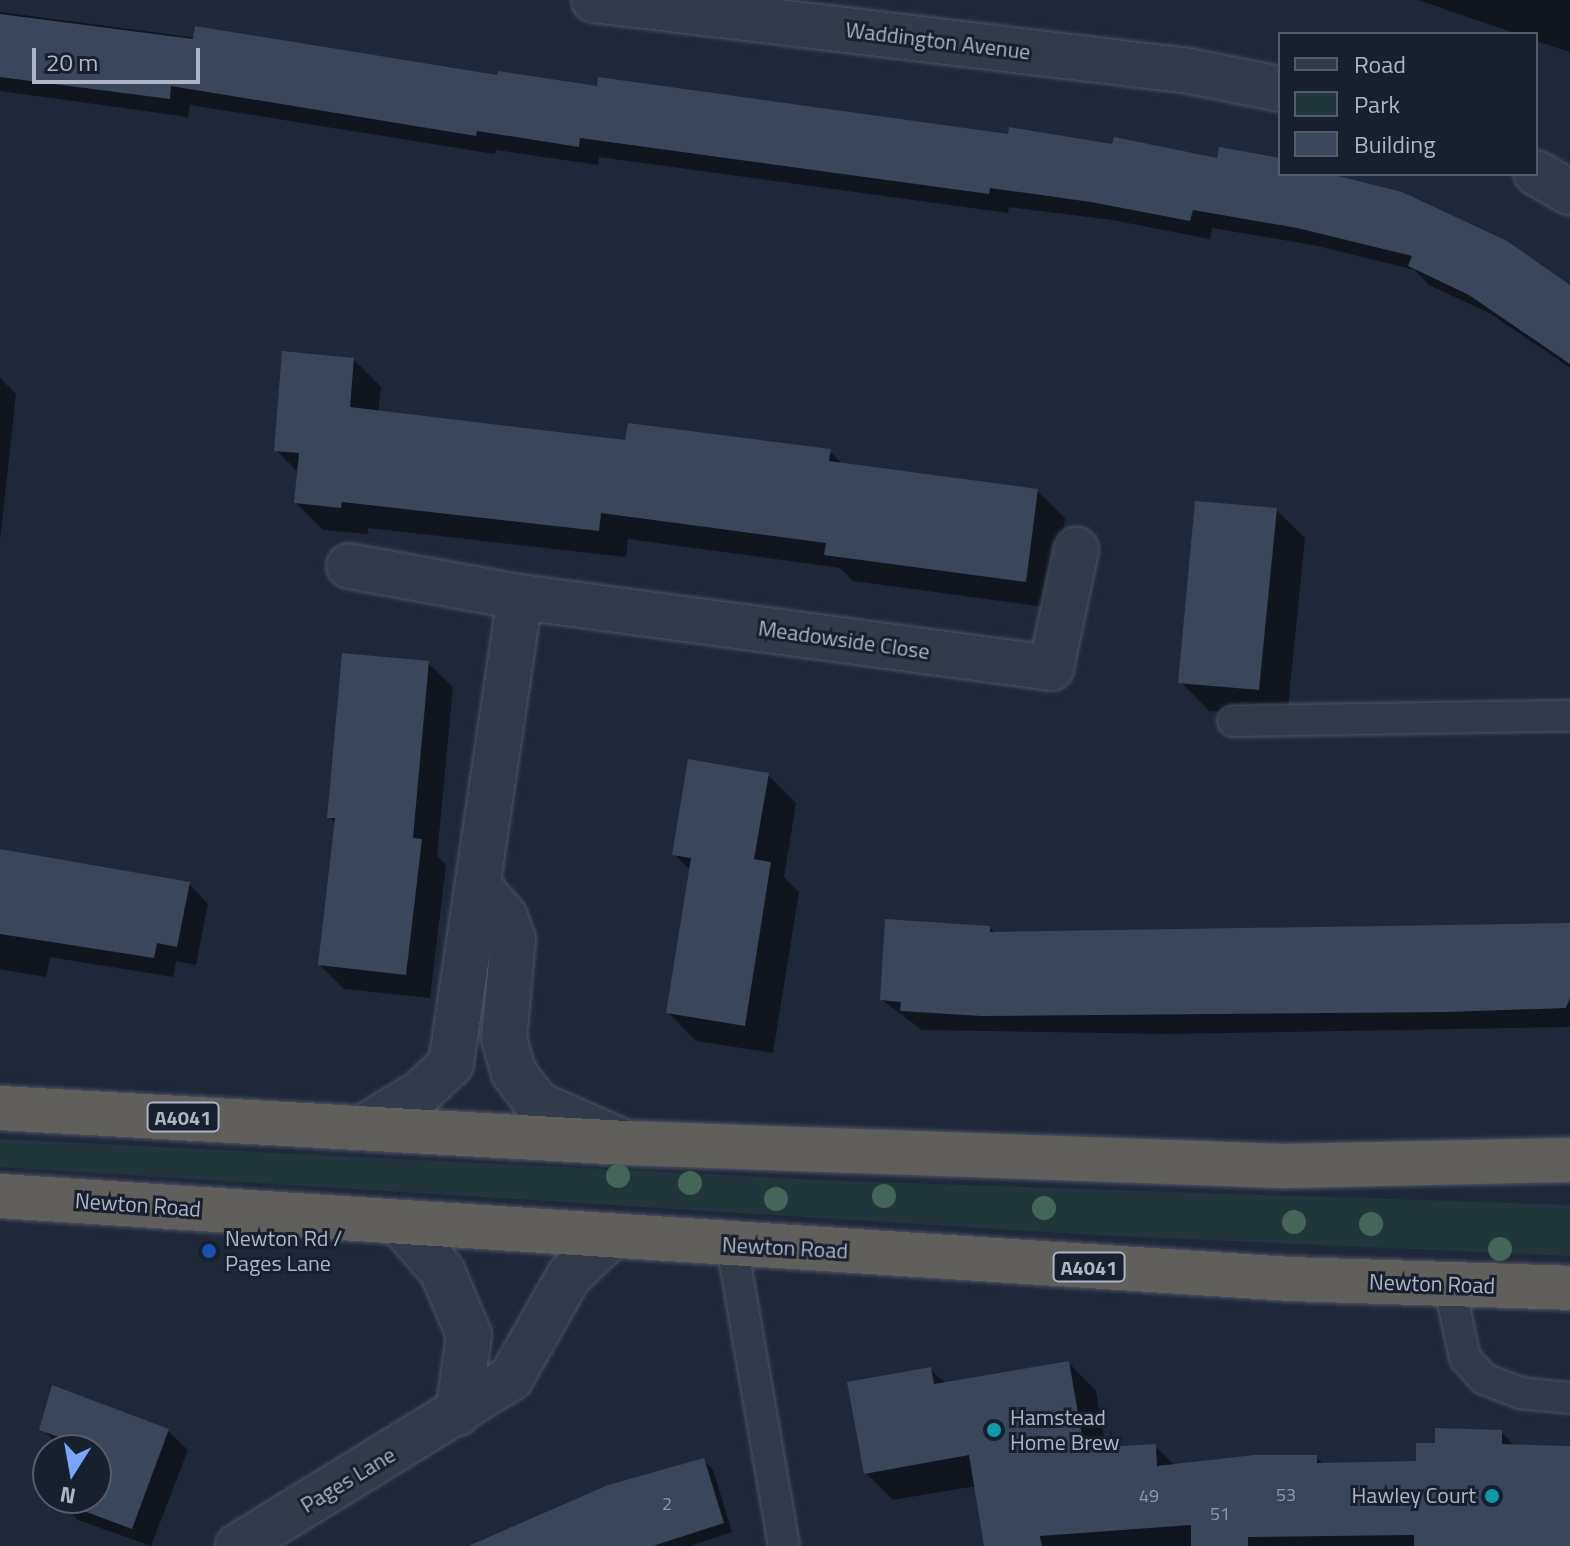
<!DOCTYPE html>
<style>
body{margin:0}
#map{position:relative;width:1570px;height:1546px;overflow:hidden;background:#1f2839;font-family:"Titillium Web",sans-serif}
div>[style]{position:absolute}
.green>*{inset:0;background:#21363a}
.shadow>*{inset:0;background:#0007}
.building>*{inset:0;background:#3a4659}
.roads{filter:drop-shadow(0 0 2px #4d5564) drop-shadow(0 0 2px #4d5564)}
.service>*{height:30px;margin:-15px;padding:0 15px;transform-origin:15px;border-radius:15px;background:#323b4a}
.minor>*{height:44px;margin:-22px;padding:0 22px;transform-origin:22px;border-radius:22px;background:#323b4a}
.trunk>*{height:44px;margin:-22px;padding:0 22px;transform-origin:22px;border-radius:22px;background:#605f5c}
.trees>*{width:24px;height:24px;margin:-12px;border-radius:50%;background:#446658}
.dots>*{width:22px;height:22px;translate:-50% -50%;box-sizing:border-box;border:4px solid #18202e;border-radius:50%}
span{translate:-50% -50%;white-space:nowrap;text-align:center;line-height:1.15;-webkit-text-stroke:6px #18202e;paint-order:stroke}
.number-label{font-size:18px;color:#9099ab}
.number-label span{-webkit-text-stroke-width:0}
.shield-label span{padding:2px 6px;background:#18202e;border:2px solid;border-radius:6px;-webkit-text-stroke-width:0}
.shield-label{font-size:20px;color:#adb5c6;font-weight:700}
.street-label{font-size:22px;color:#adb5c6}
.poi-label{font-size:22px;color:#adb5c6}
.left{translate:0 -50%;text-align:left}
.right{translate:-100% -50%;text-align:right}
.legend{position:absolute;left:1278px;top:32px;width:260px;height:144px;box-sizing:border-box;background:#18202e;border:2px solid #545c6b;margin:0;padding:10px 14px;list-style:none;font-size:24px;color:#adb5c6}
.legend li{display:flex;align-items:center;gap:16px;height:40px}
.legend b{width:40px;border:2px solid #545c6b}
.north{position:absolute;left:32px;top:1434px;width:80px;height:80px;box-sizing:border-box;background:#18202e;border:2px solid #545c6b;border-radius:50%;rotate:191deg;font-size:22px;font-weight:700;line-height:32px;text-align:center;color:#adb5c6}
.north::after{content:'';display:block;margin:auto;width:28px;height:36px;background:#79a5ff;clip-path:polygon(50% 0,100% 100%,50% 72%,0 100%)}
.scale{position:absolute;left:32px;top:48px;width:168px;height:36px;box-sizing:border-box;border:4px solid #adb5c6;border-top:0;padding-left:10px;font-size:24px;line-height:28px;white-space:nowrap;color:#adb5c6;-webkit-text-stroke:6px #18202e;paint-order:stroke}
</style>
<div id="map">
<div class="green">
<div style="clip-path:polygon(0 1139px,842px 1181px,1570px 1205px,1570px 1256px,1096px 1235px,0 1167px)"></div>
</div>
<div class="shadow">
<div style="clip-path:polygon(1418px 0,1570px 0,1570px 52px,1536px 41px,1536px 34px,1517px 34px)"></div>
<div style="clip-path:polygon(0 12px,499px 78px,1219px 160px,1280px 160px,1280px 174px,1321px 174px,1570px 286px,1570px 368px,1491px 314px,1429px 285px,1415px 270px,1318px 246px,1212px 228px,1210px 239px,1112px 220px,1009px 207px,1008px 213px,599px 157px,598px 165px,496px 150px,495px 154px,190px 105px,188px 117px,0 91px)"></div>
<div style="clip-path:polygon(354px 360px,381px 387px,378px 413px,627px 442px,830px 451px,843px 465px,1037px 491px,1065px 518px,1053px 608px,853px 581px,840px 568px,628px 539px,626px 557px,368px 528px,368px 534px,323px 530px,296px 503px,299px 473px,276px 450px)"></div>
<div style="clip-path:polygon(0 378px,16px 394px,0 540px)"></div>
<div style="clip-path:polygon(1276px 510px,1305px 538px,1287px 717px,1209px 711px,1181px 682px)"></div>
<div style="clip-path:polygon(428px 663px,453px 687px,437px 856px,446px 865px,430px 998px,344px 989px,320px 965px,336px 824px,329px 817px)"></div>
<div style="clip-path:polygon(768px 775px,796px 803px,784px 877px,799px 892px,773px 1053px,696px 1041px,668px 1012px,691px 871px,674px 854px)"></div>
<div style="clip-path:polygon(0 857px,189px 884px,208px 904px,196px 965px,176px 961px,173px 977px,50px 957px,46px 977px,0 969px)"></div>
<div style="clip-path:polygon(1570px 925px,1570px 1027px,1165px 1034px,922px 1030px,882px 1000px,989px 927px,996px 934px)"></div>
<div style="clip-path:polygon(1069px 1363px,1096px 1391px,1106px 1449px,1155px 1446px,1175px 1466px,1316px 1457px,1324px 1465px,1418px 1463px,1437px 1445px,1501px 1432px,1516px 1447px,1570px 1448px,1570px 1546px,986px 1546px,976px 1486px,893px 1500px,866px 1473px,930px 1369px,946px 1384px)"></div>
<div style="clip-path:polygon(53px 1388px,168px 1431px,188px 1450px,151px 1546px,78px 1520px,59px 1500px,96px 1498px,96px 1450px,61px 1448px,42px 1429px)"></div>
<div style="clip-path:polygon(703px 1460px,713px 1470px,732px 1532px,690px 1546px,474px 1543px,609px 1487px)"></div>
</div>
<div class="building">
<div style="clip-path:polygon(0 14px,193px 39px,195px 26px,497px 75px,498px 71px,597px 86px,598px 77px,1008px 134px,1009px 127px,1112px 144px,1114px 137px,1217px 158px,1219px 147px,1280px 158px,1280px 174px,1330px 174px,1402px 192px,1507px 241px,1570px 285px,1570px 364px,1469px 295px,1408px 266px,1412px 256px,1297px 228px,1193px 210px,1190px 221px,1091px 202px,990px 188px,989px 194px,580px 138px,579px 147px,477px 131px,476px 136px,171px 86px,170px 99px,0 77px)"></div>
<div style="clip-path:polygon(282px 351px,354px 358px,350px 407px,625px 440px,628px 423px,831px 449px,829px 461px,1038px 489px,1026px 582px,824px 555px,826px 543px,601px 513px,599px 531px,342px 502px,341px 508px,294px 503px,299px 453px,274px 451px)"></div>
<div style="clip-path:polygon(1195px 501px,1277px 508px,1259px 690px,1178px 683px)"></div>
<div style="clip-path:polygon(342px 653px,429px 661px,413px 838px,422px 839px,406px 975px,318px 965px,335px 818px,327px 818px)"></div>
<div style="clip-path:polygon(688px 759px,769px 773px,754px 859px,771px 862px,745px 1026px,666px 1013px,691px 858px,672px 855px)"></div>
<div style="clip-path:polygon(0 849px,190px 882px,177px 947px,157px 943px,154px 958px,0 934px)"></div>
<div style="clip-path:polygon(885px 919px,990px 926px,990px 932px,1570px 923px,1570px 998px,1566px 1008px,1446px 1012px,981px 1016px,900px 1011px,901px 1002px,880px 1000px)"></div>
<div style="clip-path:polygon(1069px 1361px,1084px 1448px,1156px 1444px,1157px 1466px,1254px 1455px,1317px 1455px,1317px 1463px,1416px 1461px,1416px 1443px,1435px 1443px,1435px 1428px,1502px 1430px,1502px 1444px,1570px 1446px,1570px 1546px,1414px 1546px,1414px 1535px,1248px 1537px,1248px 1546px,1191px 1546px,1191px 1525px,1040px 1536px,1042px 1546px,984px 1546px,969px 1455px,864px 1474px,847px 1382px,931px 1367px,934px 1384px)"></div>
<div style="clip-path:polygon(52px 1385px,169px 1429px,132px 1529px,57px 1501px,96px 1498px,96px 1450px,76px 1450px,79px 1444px,39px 1430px)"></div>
<div style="clip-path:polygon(704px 1458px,724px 1523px,653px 1546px,468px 1546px,608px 1485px)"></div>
</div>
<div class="roads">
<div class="service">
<div style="left:1233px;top:721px;width:337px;rotate:-0.9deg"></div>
<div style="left:732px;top:1245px;width:305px;rotate:80.2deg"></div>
<div style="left:1449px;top:1284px;width:76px;rotate:77.8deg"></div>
<div style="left:1465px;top:1358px;width:28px;rotate:48deg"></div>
<div style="left:1484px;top:1379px;width:39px;rotate:21deg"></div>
<div style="left:1520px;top:1393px;width:50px;rotate:5.7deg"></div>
</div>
<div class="minor">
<div style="left:594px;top:0;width:599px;rotate:6.8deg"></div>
<div style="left:1189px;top:71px;width:93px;rotate:11.2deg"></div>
<div style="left:1536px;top:173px;width:39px;rotate:30deg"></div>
<div style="left:349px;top:566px;width:174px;rotate:10.3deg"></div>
<div style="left:520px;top:597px;width:536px;rotate:7.62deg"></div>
<div style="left:1051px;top:668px;width:121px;rotate:-78deg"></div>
<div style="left:479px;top:887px;width:40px;rotate:49deg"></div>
<div style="left:505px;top:917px;width:23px;rotate:70deg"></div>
<div style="left:513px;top:939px;width:100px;rotate:95.1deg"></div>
<div style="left:504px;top:1039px;width:35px;rotate:74deg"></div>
<div style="left:514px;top:1073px;width:39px;rotate:53deg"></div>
<div style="left:537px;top:1104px;width:92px;rotate:23.8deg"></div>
<div style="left:366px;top:1126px;width:63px;rotate:-31.4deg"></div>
<div style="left:420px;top:1093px;width:42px;rotate:-43.1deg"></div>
<div style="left:451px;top:1064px;width:472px;rotate:-81.6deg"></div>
<div style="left:401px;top:1224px;width:62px;rotate:48.9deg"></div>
<div style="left:442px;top:1271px;width:69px;rotate:67.1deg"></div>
<div style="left:469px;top:1335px;width:79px;rotate:98deg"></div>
<div style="left:238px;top:1546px;width:321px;rotate:-31.6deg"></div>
<div style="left:511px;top:1378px;width:117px;rotate:-60.4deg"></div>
<div style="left:569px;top:1276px;width:55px;rotate:-43.5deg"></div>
</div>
<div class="trunk">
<div style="left:0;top:1108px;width:627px;rotate:3.2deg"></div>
<div style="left:626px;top:1143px;width:658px;rotate:2deg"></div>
<div style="left:1284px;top:1166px;width:286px;rotate:-1.2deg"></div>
<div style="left:0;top:1196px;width:1293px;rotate:3.68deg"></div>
<div style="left:1290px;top:1279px;width:280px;rotate:1.8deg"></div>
</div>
</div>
<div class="trees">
<div style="left:618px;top:1176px"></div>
<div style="left:690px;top:1183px"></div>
<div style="left:884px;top:1196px"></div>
<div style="left:776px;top:1199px"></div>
<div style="left:1044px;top:1208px"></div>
<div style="left:1294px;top:1222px"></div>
<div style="left:1371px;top:1224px"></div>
<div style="left:1500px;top:1249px"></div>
</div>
<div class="dots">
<div style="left:209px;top:1251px;background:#1a4fb4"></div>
<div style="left:994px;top:1430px;background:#0f9aa8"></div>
<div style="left:1492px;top:1496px;background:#0f9aa8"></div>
</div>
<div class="number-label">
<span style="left:1286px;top:1495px">53</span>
<span style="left:1149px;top:1496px">49</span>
<span style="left:667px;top:1504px">2</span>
<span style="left:1220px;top:1514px">51</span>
</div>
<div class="shield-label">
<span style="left:183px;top:1117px">A4041</span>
<span style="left:1089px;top:1267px">A4041</span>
</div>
<div class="street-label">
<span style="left:938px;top:41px;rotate:7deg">Waddington Avenue</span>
<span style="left:844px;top:640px;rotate:8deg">Meadowside Close</span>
<span style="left:138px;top:1205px;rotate:4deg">Newton Road</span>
<span style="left:785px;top:1248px;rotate:3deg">Newton Road</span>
<span style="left:1432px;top:1284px;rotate:2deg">Newton Road</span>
<span style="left:348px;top:1480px;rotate:-31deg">Pages Lane</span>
</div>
<div class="poi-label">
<span class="left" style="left:225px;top:1251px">Newton Rd /<br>Pages Lane</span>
<span class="left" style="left:1010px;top:1430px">Hamstead<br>Home Brew</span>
<span class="right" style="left:1476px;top:1496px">Hawley Court</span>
</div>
<ul class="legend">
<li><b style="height:10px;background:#323b4a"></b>Road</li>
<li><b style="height:22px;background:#21363a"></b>Park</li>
<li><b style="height:22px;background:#3a4659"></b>Building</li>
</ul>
<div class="north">N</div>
<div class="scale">20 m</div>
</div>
